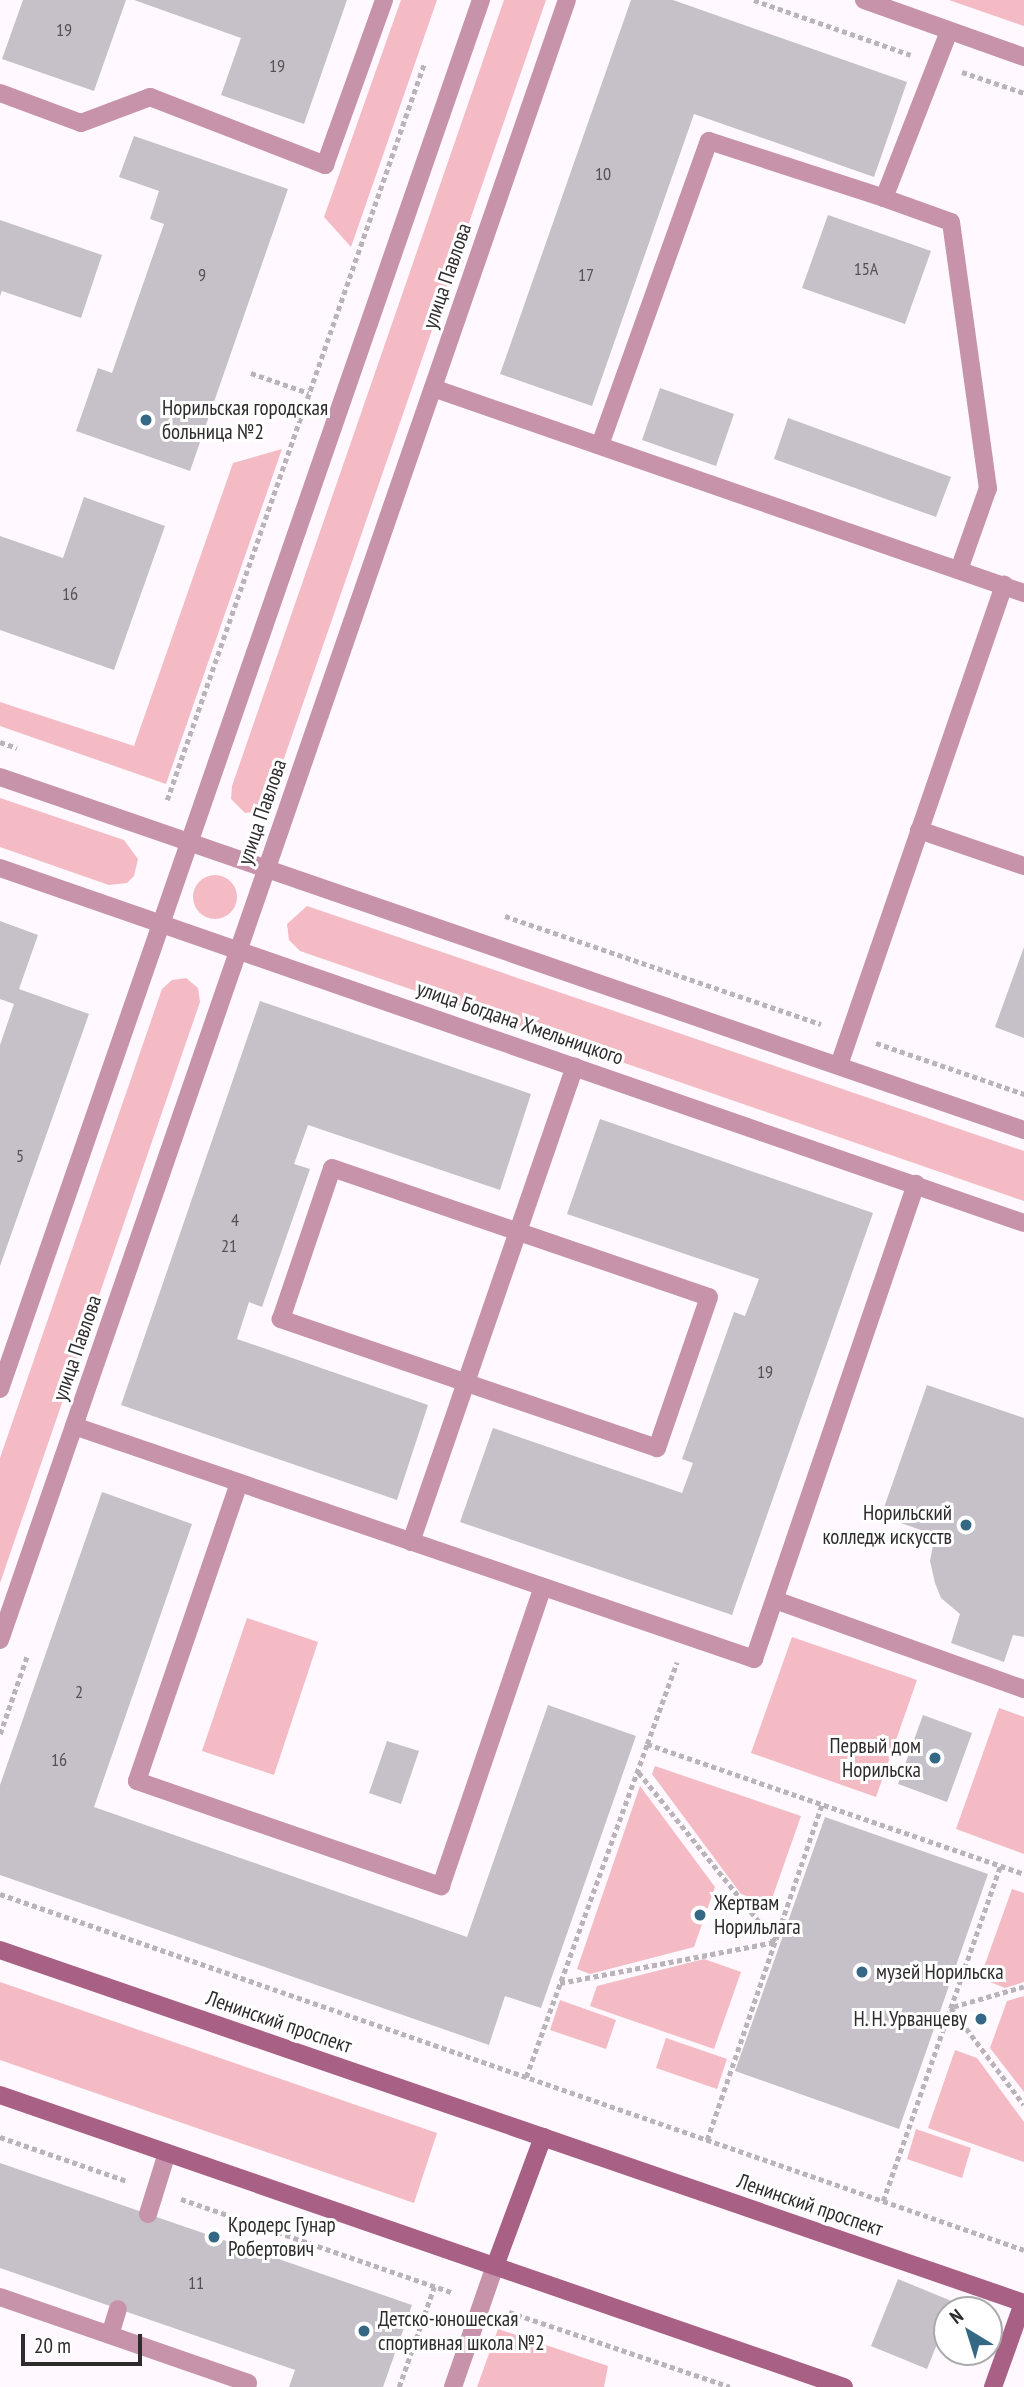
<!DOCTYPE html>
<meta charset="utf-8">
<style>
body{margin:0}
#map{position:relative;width:1024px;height:2387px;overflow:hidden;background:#fff8fe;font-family:"PT Sans Narrow",sans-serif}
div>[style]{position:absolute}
.green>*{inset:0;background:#f4bbc4}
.round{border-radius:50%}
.building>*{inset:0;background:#c6c1c9}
.path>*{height:4.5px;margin-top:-2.25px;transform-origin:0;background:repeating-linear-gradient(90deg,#b9b4b8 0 5px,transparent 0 8.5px)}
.service>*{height:18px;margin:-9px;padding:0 9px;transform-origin:9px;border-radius:9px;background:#c693ab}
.tertiary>*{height:18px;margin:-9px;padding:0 9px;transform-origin:9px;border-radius:9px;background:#c693ab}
.secondary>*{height:18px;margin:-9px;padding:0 9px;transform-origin:9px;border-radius:9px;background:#a96085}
.dots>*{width:19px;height:19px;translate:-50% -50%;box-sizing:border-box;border:4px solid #fff;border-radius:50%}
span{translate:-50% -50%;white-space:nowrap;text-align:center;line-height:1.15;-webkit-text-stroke:6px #fff;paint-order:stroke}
.number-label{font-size:18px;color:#545054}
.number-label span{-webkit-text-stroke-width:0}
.street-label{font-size:21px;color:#2e2b2d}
.poi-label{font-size:21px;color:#2e2b2d}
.left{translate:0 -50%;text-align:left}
.right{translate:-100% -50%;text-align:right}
.north{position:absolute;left:933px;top:2296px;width:70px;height:70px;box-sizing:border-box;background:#fff;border:2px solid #abaaab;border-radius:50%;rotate:322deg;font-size:19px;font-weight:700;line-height:28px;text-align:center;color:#2e2b2d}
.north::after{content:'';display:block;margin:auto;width:24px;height:32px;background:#356885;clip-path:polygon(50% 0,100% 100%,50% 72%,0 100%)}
.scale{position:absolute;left:21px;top:2334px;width:121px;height:32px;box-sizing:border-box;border:4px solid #2e2b2d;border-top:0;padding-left:9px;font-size:21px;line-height:24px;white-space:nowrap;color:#2e2b2d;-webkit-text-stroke:5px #fff;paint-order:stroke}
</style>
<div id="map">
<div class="green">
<div style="clip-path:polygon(401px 0,437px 0,351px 247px,324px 217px)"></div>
<div style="clip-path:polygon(504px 0,546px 0,270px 799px,261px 811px,245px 813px,231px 799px,232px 786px)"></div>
<div style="clip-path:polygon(949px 0,1024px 0,1024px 26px)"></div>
<div style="clip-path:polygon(282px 449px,166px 784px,0 726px,0 702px,134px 746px,233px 463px)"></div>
<div style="clip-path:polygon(0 798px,124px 840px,138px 859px,134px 876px,127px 883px,109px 885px,0 847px)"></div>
<div class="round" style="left:193px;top:875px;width:44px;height:44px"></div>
<div style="clip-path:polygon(307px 906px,1024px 1151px,1024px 1201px,300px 951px,289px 940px,287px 924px)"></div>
<div style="clip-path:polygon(186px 978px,198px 988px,200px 1002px,0 1583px,0 1458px,162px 989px,172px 980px)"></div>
<div style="clip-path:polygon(247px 1618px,318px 1642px,274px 1775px,202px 1751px)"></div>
<div style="clip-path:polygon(792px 1637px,917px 1680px,876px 1797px,751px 1753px)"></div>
<div style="clip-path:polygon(999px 1708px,1024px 1717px,1024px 1854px,956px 1829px)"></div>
<div style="clip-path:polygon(655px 1766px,801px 1816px,770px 1904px,741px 1894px,652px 1774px)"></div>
<div style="clip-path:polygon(640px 1786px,715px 1887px,694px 1947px,590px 1974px,577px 1969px)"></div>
<div style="clip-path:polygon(1012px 1889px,1024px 1893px,1024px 1982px,1005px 1988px,980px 1978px)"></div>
<div style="clip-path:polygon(704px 1959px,741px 1972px,714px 2049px,590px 2006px,597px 1986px)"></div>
<div style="clip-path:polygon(0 1982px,437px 2133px,414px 2203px,0 2060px)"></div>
<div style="clip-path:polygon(1024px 1996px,1024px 2092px,990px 2048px,1007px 2001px)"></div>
<div style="clip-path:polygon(560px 2000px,616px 2020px,606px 2049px,550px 2030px)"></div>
<div style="clip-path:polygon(666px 2038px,727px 2059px,717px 2089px,656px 2068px)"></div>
<div style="clip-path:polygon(955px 2050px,977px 2058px,1024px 2122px,1024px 2162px,928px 2128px)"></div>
<div style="clip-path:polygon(916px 2129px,971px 2148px,962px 2178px,907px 2159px)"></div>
<div style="clip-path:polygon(498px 2329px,608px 2366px,604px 2387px,477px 2387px)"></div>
</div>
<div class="building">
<div style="clip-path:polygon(23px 0,126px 0,94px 91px,2px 59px)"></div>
<div style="clip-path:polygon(134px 0,347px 0,304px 124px,221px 95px,241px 38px)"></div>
<div style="clip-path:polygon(631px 0,673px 0,907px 82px,874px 177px,694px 114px,592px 406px,500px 374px)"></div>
<div style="clip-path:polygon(134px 136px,288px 189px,190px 471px,76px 431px,98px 368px,112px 373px,164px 224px,150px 219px,159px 191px,119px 177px)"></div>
<div style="clip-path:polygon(828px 215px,931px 251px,905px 324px,802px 288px)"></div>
<div style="clip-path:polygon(0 220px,102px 255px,81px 318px,2px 291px,0 296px)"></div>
<div style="clip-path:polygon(660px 388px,734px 414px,716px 466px,642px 440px)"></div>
<div style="clip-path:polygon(788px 418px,951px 477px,936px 517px,774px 459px)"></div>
<div style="clip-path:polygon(84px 497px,165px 526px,114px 670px,0 630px,0 536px,63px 558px)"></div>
<div style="clip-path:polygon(0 921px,38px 935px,19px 989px,89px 1014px,0 1266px,0 1045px,14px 1004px,0 999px)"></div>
<div style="clip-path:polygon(1024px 947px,1024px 1038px,995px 1027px)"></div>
<div style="clip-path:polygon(260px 1001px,531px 1094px,500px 1190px,308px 1125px,294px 1164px,310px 1169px,262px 1307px,249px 1302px,237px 1339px,428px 1405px,397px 1500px,121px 1405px)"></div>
<div style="clip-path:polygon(600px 1119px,873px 1213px,732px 1615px,460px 1522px,493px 1428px,682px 1493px,693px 1463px,682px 1459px,734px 1312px,745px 1316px,759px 1279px,567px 1214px)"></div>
<div style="clip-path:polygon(927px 1385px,1024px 1418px,1024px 1637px,1013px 1635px,1004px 1662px,951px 1643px,960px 1614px,941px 1598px,935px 1583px,930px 1561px,935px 1535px,881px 1516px)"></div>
<div style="clip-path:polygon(102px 1492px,192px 1524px,94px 1807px,467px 1937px,548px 1705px,636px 1736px,541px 2008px,505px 1996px,489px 2045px,0 1875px,0 1785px)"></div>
<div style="clip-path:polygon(923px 1715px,972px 1733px,947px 1802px,898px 1784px)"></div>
<div style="clip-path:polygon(387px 1741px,419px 1751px,401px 1804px,369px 1793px)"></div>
<div style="clip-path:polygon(825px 1817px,988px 1874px,899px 2129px,735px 2071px)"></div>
<div style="clip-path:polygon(0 2163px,412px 2305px,383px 2387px,289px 2387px,295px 2370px,0 2268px)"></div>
<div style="clip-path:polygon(898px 2279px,954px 2302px,927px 2369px,871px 2346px)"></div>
</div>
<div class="path">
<div style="left:754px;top:0;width:166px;rotate:19.3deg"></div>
<div style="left:962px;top:72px;width:65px;rotate:18.7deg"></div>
<div style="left:251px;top:373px;width:61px;rotate:19deg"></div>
<div style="left:0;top:742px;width:18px;rotate:19deg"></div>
<div style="left:167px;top:800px;width:780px;rotate:-70.75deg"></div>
<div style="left:505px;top:916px;width:334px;rotate:18.9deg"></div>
<div style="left:876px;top:1043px;width:157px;rotate:19deg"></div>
<div style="left:0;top:1734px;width:83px;rotate:-70.9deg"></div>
<div style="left:647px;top:1744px;width:87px;rotate:-69.9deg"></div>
<div style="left:0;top:1894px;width:1084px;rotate:19.17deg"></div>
<div style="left:560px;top:1983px;width:219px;rotate:-10.8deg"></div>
<div style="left:775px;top:1942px;width:218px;rotate:-128.9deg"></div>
<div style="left:1024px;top:1987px;width:76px;rotate:164deg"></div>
<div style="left:951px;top:2008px;width:121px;rotate:53deg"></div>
<div style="left:526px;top:2077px;width:354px;rotate:-70deg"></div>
<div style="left:647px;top:1744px;width:399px;rotate:19deg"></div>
<div style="left:0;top:2137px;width:134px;rotate:19.1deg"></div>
<div style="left:707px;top:2140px;width:355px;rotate:-71.1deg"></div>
<div style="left:181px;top:2199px;width:289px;rotate:19deg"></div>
<div style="left:883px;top:2201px;width:355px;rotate:-70.7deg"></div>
<div style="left:509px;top:2312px;width:233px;rotate:18.7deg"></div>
<div style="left:399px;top:2387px;width:106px;rotate:-70.7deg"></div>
</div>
<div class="service">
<div style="left:0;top:93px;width:86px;rotate:20.3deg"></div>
<div style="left:81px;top:123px;width:74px;rotate:-20.6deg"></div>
<div style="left:150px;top:97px;width:188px;rotate:21.2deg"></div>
<div style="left:325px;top:165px;width:175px;rotate:-70.3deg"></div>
<div style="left:884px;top:198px;width:71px;rotate:19.7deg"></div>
<div style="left:951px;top:222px;width:269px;rotate:82.1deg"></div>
<div style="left:988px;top:488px;width:87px;rotate:109.5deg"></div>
<div style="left:433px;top:388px;width:626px;rotate:19.13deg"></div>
<div style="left:600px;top:445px;width:323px;rotate:-70.3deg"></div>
<div style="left:709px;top:141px;width:184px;rotate:18deg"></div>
<div style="left:884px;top:198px;width:179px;rotate:-68.7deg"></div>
<div style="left:919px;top:830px;width:111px;rotate:18.9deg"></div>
<div style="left:839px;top:1065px;width:508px;rotate:-71.03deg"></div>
<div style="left:332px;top:1168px;width:398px;rotate:18.9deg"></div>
<div style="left:709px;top:1297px;width:160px;rotate:109deg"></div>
<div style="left:657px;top:1448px;width:398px;rotate:-161.1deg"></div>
<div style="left:281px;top:1319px;width:159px;rotate:-71.3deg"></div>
<div style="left:74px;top:1426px;width:719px;rotate:18.91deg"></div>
<div style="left:754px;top:1659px;width:502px;rotate:-71.17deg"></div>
<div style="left:239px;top:1483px;width:315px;rotate:108.9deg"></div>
<div style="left:137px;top:1781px;width:322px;rotate:19.1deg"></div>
<div style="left:441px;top:1886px;width:316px;rotate:-71.2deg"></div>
<div style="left:411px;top:1542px;width:503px;rotate:-70.99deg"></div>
<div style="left:775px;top:1600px;width:264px;rotate:19.7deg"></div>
<div style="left:148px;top:2214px;width:64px;rotate:-72.7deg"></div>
<div style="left:0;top:2297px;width:262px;rotate:19.1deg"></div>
<div style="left:248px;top:2383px;width:4px;rotate:104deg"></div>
<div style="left:110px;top:2335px;width:27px;rotate:-73deg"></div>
<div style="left:453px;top:2387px;width:128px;rotate:-70.9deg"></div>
</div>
<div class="tertiary">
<div style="left:864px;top:0;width:170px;rotate:19.6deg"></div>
<div style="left:0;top:777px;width:1083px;rotate:19.02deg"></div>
<div style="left:0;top:868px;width:1084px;rotate:19.12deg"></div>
<div style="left:0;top:1389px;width:1470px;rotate:-70.9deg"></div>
<div style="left:0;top:1640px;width:1735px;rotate:-70.93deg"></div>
</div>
<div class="secondary">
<div style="left:0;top:1950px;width:1083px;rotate:19.02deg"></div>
<div style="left:0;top:2095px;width:893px;rotate:19.08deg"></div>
<div style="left:495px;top:2266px;width:138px;rotate:-69.6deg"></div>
<div style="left:993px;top:2387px;width:89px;rotate:-70.3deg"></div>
</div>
<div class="dots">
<div style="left:146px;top:420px;background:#356885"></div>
<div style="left:966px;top:1525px;background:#356885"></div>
<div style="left:935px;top:1758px;background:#356885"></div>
<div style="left:700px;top:1915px;background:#356885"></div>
<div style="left:862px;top:1972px;background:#356885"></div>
<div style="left:981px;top:2019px;background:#356885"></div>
<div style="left:214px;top:2237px;background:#356885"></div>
<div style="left:364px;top:2331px;background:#356885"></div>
</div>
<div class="number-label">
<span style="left:64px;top:30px">19</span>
<span style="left:277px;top:66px">19</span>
<span style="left:603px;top:174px">10</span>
<span style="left:866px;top:269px">15А</span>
<span style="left:202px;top:275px">9</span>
<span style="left:586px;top:275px">17</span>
<span style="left:70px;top:594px">16</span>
<span style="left:20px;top:1156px">5</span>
<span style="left:235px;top:1220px">4</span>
<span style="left:229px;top:1246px">21</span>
<span style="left:765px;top:1372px">19</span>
<span style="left:79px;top:1692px">2</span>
<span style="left:59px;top:1760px">16</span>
<span style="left:196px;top:2283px">11</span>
</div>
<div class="street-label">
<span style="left:447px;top:276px;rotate:-71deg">улица Павлова</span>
<span style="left:262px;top:812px;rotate:-71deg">улица Павлова</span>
<span style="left:520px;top:1023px;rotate:19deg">улица Богдана Хмельницкого</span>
<span style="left:77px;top:1348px;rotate:-71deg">улица Павлова</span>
<span style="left:279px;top:2022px;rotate:19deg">Ленинский проспект</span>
<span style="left:810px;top:2205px;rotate:19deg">Ленинский проспект</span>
</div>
<div class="poi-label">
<span class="left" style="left:162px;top:420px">Норильская городская<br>больница №2</span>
<span class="right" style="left:952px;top:1525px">Норильский<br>колледж искусств</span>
<span class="right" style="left:921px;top:1758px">Первый дом<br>Норильска</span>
<span class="left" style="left:714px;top:1915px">Жертвам<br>Норильлага</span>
<span class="left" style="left:876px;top:1972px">музей Норильска</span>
<span class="right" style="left:967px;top:2019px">Н. Н. Урванцеву</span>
<span class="left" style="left:228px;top:2237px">Кродерс Гунар<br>Робертович</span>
<span class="left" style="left:378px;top:2331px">Детско-юношеская<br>спортивная школа №2</span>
</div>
<div class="north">N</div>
<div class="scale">20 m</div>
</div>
